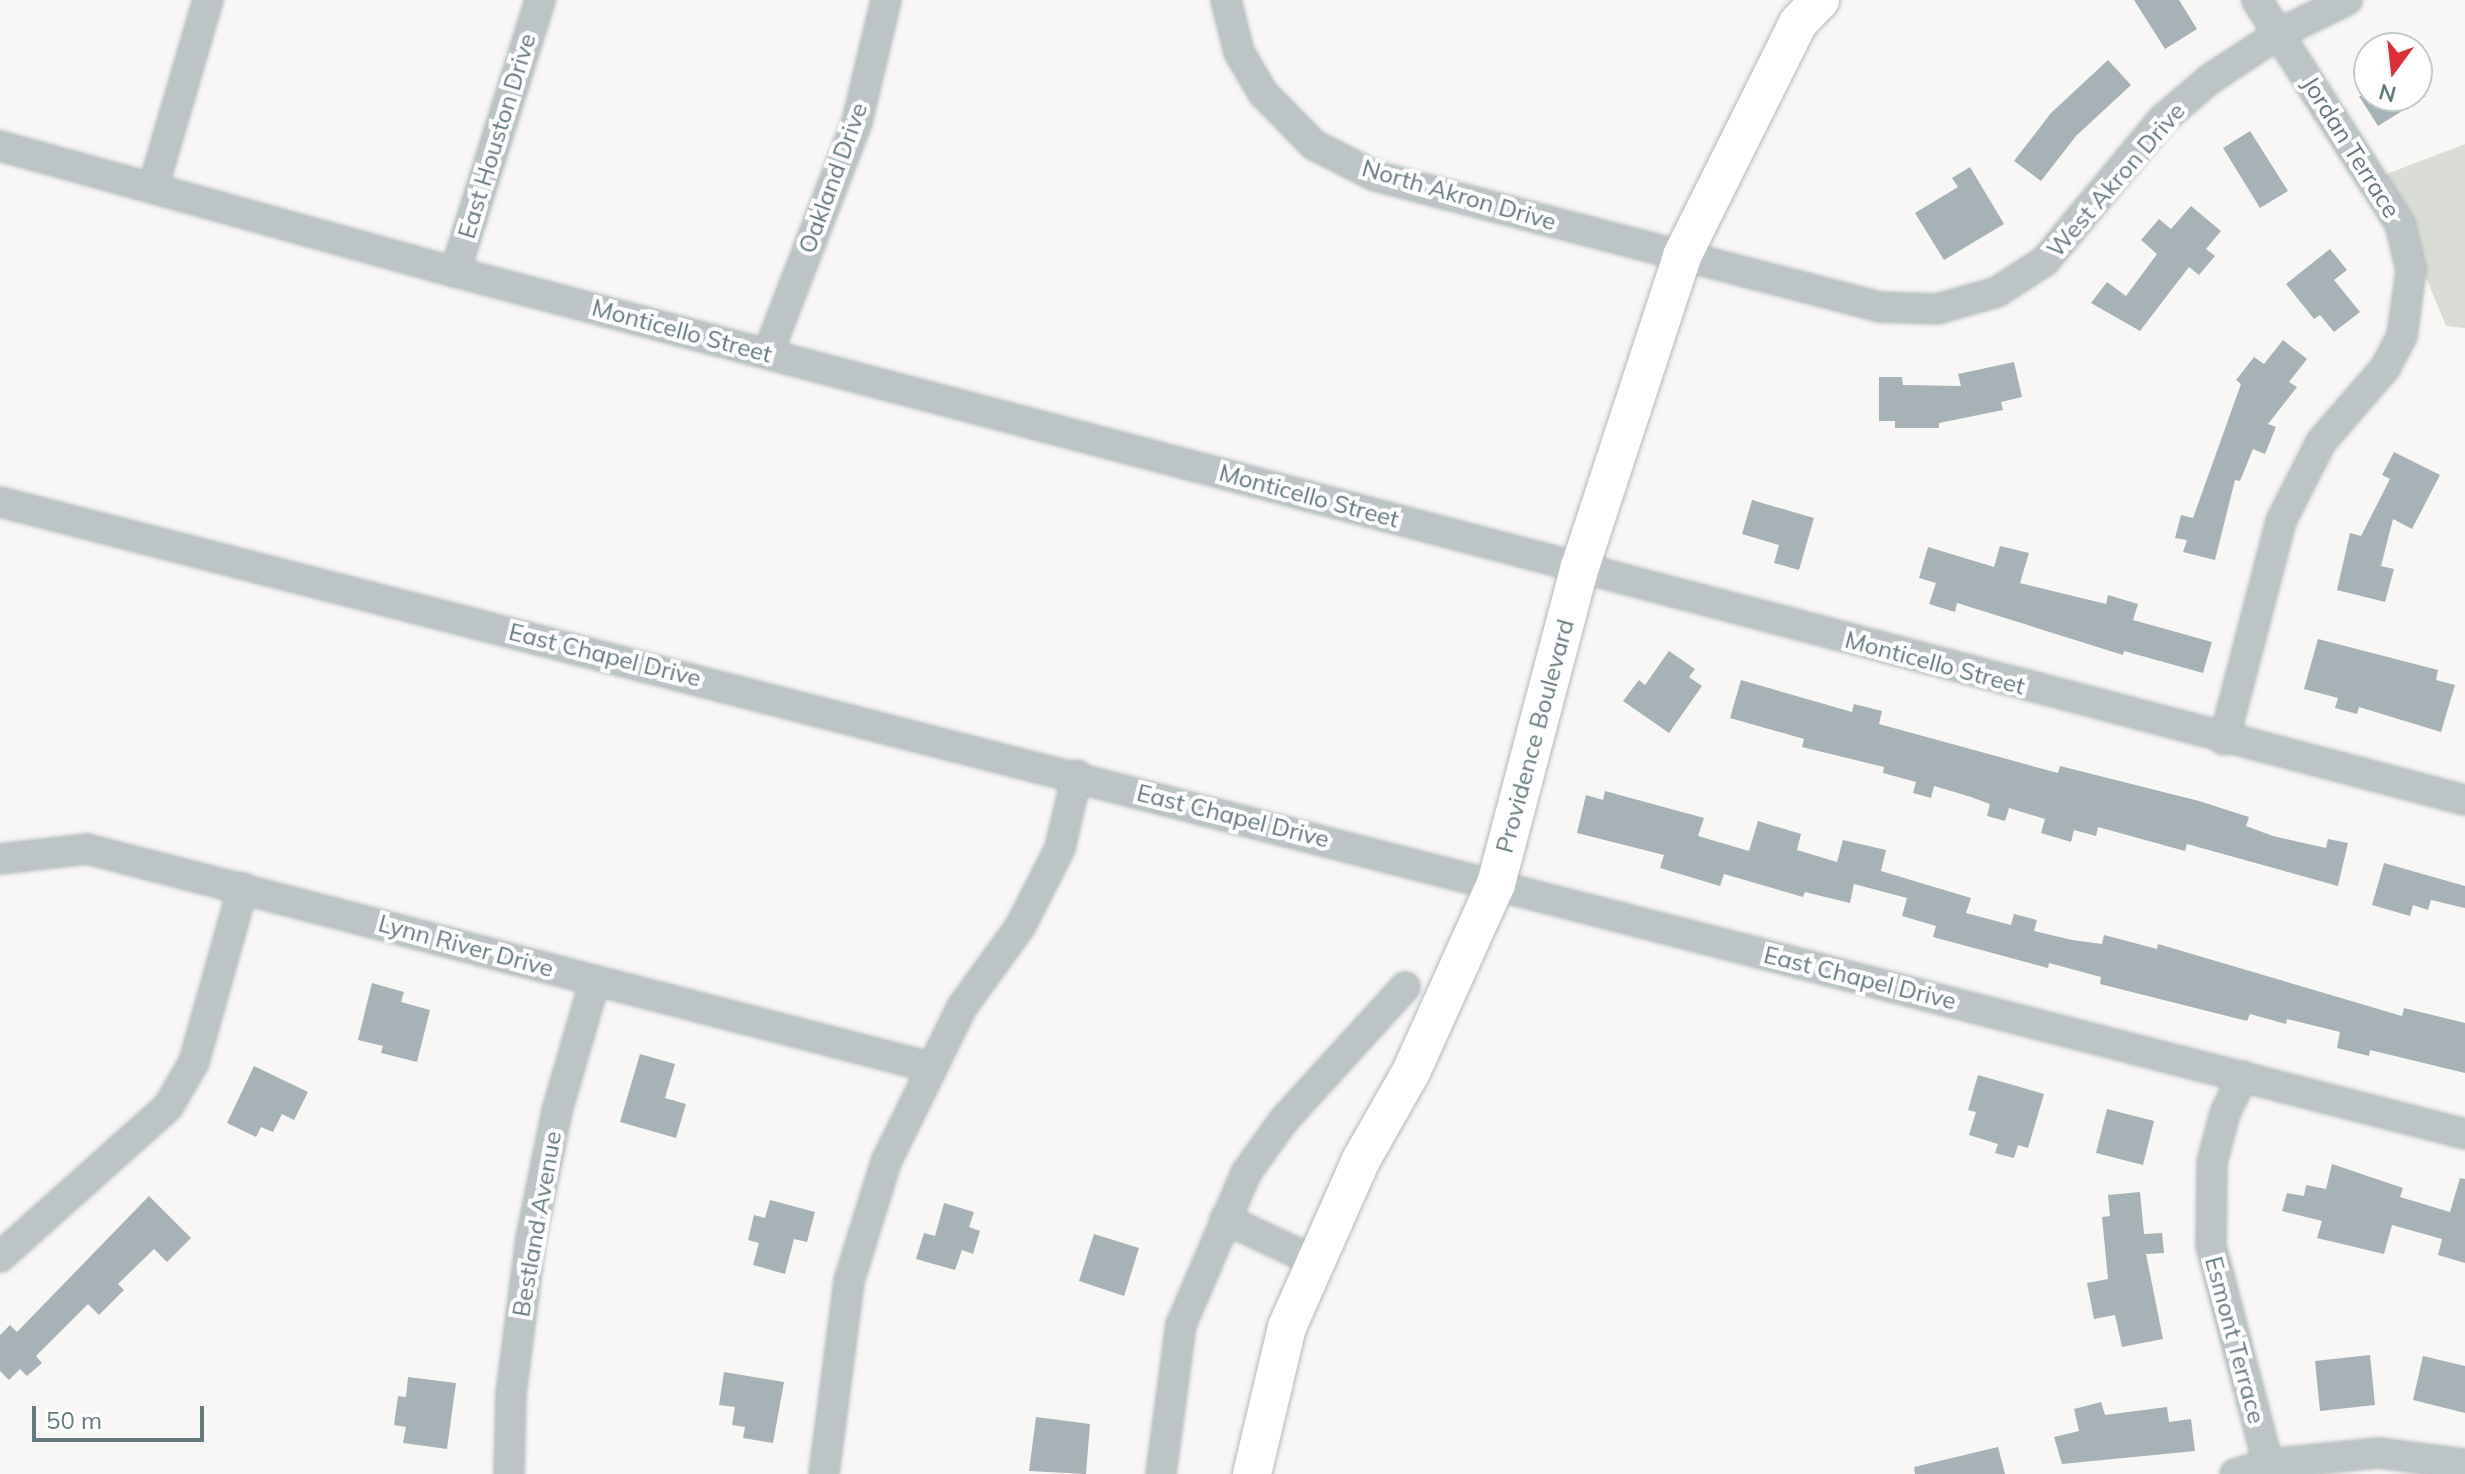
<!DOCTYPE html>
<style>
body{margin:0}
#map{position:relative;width:2465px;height:1474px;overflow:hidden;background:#f8f7f5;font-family:Mulish,sans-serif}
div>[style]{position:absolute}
.green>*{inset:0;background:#daddd5}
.building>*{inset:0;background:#a6b2b5}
.roads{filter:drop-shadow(0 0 2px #afb8ba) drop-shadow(0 0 2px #afb8ba)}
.minor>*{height:28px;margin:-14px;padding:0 14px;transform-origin:14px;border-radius:14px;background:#bdc4c5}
.secondary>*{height:38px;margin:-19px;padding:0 19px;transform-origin:19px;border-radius:19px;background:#fff}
span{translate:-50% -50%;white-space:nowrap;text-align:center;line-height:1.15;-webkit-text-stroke:8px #fff;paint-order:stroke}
.street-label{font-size:24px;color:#647a7f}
.north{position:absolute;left:2353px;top:32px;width:80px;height:80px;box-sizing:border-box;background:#fff;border:2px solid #c1cacc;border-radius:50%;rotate:195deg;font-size:22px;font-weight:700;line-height:32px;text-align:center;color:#647a7f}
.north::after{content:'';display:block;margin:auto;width:28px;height:36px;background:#dd3036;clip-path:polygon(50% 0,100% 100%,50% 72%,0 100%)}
.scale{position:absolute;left:32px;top:1406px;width:172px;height:36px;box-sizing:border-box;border:4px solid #647a7f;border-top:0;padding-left:10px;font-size:24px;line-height:28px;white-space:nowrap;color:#647a7f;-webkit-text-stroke:6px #fff;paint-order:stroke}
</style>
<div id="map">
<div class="green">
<div style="clip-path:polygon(2465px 144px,2465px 328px,2446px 326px,2384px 175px)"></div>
</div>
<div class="building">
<div style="clip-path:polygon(2134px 0,2179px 0,2197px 29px,2165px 49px)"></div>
<div style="clip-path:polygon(2108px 60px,2131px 85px,2076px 136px,2041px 181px,2014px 161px,2051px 113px)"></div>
<div style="clip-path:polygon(2359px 96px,2426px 96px,2378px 126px)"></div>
<div style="clip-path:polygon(2250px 131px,2288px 191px,2260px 208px,2223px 148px)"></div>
<div style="clip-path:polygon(1970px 167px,2004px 224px,1944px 260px,1915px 213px,1958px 187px,1952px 178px)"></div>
<div style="clip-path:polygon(2191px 206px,2221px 231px,2206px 249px,2215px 256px,2199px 275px,2189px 267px,2140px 331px,2091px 303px,2107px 282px,2126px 296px,2157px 254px,2141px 240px,2159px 219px,2171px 229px)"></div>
<div style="clip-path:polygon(2330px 249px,2347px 270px,2334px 280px,2360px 312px,2334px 332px,2320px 315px,2314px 319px,2286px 284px)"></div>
<div style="clip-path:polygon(2283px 340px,2307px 359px,2289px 382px,2297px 387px,2268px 424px,2276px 427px,2265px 454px,2253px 449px,2240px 481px,2235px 480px,2215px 560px,2183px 552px,2187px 540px,2175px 538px,2181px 515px,2193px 518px,2241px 384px,2236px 380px,2254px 357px,2264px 364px)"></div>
<div style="clip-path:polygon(2014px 362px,2022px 397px,2001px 402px,2003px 410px,1939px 423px,1939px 428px,1895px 428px,1895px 421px,1879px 421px,1879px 377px,1902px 377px,1903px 385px,1961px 386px,1958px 374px)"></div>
<div style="clip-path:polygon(2394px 452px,2440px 475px,2412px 529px,2393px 519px,2381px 566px,2394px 569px,2385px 602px,2337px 590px,2350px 533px,2361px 536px,2390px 479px,2382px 475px)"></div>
<div style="clip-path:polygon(1752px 500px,1814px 518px,1799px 570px,1774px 563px,1779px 545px,1742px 534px)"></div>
<div style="clip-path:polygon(2000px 546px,2029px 553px,2020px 583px,2106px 604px,2108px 595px,2138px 604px,2133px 620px,2212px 642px,2203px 673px,2124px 651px,2123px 655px,1957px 603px,1955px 612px,1929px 604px,1936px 583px,1919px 578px,1928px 547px,1994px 567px)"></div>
<div style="clip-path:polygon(2318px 639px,2438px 670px,2436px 680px,2455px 685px,2441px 732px,2359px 707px,2357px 714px,2335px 708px,2338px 698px,2304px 689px)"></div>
<div style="clip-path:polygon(1669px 651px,1695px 669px,1689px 677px,1702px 686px,1669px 733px,1623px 701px,1639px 680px,1645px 685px)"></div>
<div style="clip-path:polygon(1741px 680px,1852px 712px,1854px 704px,1882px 711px,1879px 724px,2058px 773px,2060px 766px,2199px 801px,2249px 817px,2246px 826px,2273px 836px,2326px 848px,2328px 839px,2348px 843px,2338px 886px,2187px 844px,2185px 851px,2098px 827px,2096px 836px,2074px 830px,2071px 842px,2041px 833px,2045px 819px,2009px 808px,2005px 821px,1987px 816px,1990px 804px,1968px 796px,1934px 786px,1931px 798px,1913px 793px,1916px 782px,1883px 773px,1884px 767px,1802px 747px,1804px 739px,1730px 718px)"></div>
<div style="clip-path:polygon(1605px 791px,1704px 818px,1698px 836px,1749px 851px,1758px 821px,1801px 834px,1797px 850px,1837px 862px,1843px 840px,1886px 850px,1881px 871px,1971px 898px,1966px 913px,2011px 925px,2014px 914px,2037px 920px,2034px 931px,2072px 940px,2102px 944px,2104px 935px,2157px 949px,2158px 944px,2402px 1016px,2404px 1008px,2465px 1023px,2465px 1073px,2370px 1050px,2369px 1056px,2337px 1048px,2340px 1032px,2287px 1019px,2286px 1024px,2250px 1014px,2247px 1021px,2100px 984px,2101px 977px,2049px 963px,2048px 968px,1933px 937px,1936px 926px,1902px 916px,1907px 898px,1854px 884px,1850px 903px,1805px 892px,1803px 897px,1724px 874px,1720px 886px,1660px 868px,1664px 855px,1577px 833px,1586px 795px,1603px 800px)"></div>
<div style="clip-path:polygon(2384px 863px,2465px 886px,2465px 908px,2431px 900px,2428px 910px,2413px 905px,2410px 916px,2372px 905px)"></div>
<div style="clip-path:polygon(372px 983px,404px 992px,401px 1002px,430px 1010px,417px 1062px,381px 1053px,383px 1046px,358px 1040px)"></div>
<div style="clip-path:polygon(640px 1054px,675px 1064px,665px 1098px,686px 1104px,676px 1138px,620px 1122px)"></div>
<div style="clip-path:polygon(254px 1066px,308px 1092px,294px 1120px,282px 1114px,273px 1132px,261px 1127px,256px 1137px,227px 1123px)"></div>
<div style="clip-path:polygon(1978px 1075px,2044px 1094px,2028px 1148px,2018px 1145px,2014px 1158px,1995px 1153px,1998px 1144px,1969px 1135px,1976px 1112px,1968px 1110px)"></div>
<div style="clip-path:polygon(2107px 1109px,2154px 1121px,2143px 1165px,2096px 1153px)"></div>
<div style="clip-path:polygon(2332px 1164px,2403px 1188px,2400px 1197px,2450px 1212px,2460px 1178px,2465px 1179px,2465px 1263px,2438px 1255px,2442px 1239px,2392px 1225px,2384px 1254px,2317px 1238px,2322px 1221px,2282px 1211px,2287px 1193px,2304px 1196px,2306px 1185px,2326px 1189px)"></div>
<div style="clip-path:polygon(2140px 1192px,2144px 1234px,2162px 1233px,2164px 1253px,2146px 1254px,2163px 1339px,2122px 1347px,2115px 1315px,2094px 1319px,2087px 1283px,2108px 1279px,2102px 1217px,2110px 1216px,2108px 1195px)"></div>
<div style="clip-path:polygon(149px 1196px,191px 1238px,167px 1262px,154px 1249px,118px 1284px,124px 1290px,99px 1315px,88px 1304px,36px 1356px,42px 1363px,27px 1376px,20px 1369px,9px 1380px,0 1371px,0 1335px,10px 1325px,17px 1332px)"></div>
<div style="clip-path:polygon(770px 1200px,815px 1212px,807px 1242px,794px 1239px,785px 1274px,753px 1265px,759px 1243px,748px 1240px,754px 1215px,765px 1218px)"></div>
<div style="clip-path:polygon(944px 1203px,974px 1212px,969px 1227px,980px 1231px,973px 1254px,962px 1250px,955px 1270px,916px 1259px,924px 1233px,935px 1236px)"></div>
<div style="clip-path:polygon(1094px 1234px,1139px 1248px,1124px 1296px,1079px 1281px)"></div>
<div style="clip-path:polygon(2370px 1355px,2375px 1405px,2320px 1411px,2315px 1361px)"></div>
<div style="clip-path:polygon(2423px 1356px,2465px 1366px,2465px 1413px,2413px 1400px)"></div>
<div style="clip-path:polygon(724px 1372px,784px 1382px,773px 1443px,743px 1438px,745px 1427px,732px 1425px,735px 1407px,719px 1405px)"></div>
<div style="clip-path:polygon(408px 1377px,456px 1383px,447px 1449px,403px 1443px,406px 1427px,394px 1425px,398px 1396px,406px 1397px)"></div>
<div style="clip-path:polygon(2101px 1402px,2105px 1415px,2167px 1407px,2169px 1422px,2191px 1419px,2195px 1451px,2062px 1464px,2054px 1437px,2079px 1431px,2074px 1409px)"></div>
<div style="clip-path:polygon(1036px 1417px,1090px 1424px,1086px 1474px,1029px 1471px)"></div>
<div style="clip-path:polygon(1998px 1447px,2005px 1474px,1915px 1474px,1914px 1467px)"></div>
</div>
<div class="roads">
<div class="minor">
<div style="left:1226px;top:0;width:54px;rotate:76deg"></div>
<div style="left:1239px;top:52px;width:48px;rotate:59.7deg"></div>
<div style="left:1263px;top:93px;width:73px;rotate:45.6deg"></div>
<div style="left:1314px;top:145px;width:68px;rotate:26.9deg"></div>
<div style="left:1375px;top:176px;width:522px;rotate:14.54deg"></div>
<div style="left:1880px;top:307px;width:57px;rotate:2deg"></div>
<div style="left:1937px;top:309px;width:62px;rotate:-15.8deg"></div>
<div style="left:1997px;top:292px;width:57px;rotate:-32.9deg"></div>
<div style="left:2045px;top:261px;width:183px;rotate:-50.3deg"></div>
<div style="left:2162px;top:120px;width:63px;rotate:-40.5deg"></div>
<div style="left:2210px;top:79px;width:84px;rotate:-33.3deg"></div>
<div style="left:2280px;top:33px;width:75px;rotate:-26.2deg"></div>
<div style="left:0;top:146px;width:472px;rotate:15.5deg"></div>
<div style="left:455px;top:272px;width:2078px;rotate:14.72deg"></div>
<div style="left:153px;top:188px;width:196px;rotate:-73.7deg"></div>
<div style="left:455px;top:272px;width:285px;rotate:-72.6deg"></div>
<div style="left:768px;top:353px;width:248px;rotate:-68.9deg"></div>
<div style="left:857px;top:122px;width:125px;rotate:-76.6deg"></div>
<div style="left:0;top:502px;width:2545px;rotate:14.38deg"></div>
<div style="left:2224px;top:740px;width:226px;rotate:-75.4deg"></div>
<div style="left:2281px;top:521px;width:89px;rotate:-63.1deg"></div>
<div style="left:2321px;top:442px;width:98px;rotate:-49.1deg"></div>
<div style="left:2385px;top:368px;width:36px;rotate:-62deg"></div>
<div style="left:2402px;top:336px;width:67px;rotate:-82.2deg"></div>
<div style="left:2411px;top:270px;width:47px;rotate:-103.4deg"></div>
<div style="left:2400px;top:224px;width:266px;rotate:-122.6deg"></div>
<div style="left:0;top:859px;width:88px;rotate:-6.6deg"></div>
<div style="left:87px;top:849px;width:871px;rotate:14.5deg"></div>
<div style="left:2243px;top:1076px;width:41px;rotate:115.9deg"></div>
<div style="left:2225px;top:1113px;width:52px;rotate:104.6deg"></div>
<div style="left:2212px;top:1163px;width:83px;rotate:90.7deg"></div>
<div style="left:2211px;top:1246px;width:225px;rotate:75.3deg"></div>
<div style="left:1225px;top:1219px;width:101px;rotate:25.3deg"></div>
<div style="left:0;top:1257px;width:225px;rotate:-41.8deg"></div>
<div style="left:168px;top:1107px;width:52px;rotate:-60deg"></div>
<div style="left:194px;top:1062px;width:181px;rotate:-74.3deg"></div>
<div style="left:509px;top:1474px;width:80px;rotate:-88.6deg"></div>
<div style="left:511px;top:1394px;width:157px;rotate:-82.7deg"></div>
<div style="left:531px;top:1238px;width:130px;rotate:-78.4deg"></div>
<div style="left:557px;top:1111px;width:136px;rotate:-73.8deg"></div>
<div style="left:824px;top:1474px;width:195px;rotate:-82.6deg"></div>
<div style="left:849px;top:1281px;width:125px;rotate:-72.7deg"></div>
<div style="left:886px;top:1162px;width:173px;rotate:-63.9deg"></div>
<div style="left:962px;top:1007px;width:99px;rotate:-54.1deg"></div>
<div style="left:1020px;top:927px;width:89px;rotate:-63.1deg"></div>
<div style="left:1060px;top:848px;width:75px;rotate:-76.9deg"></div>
<div style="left:1161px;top:1474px;width:150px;rotate:-82.4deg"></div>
<div style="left:1181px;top:1325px;width:165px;rotate:-66.8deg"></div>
<div style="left:1246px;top:1173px;width:65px;rotate:-54.4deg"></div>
<div style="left:1284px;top:1120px;width:180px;rotate:-47.7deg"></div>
<div style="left:2235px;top:1474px;width:34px;rotate:-17deg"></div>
<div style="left:2268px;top:1464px;width:112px;rotate:-5.7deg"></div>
<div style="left:2379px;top:1453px;width:87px;rotate:7.3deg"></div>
</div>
<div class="secondary">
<div style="left:1252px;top:1474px;width:151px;rotate:-76.6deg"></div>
<div style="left:1287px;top:1327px;width:183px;rotate:-66.1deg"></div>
<div style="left:1361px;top:1160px;width:101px;rotate:-60.4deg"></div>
<div style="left:1411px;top:1072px;width:206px;rotate:-65.7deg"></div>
<div style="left:1496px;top:884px;width:328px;rotate:-75.2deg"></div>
<div style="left:1580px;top:567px;width:327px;rotate:-71.8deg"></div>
<div style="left:1682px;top:256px;width:260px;rotate:-63.5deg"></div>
<div style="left:1798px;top:23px;width:32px;rotate:-46deg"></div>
</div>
</div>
<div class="street-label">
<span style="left:497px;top:136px;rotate:-73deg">East Houston Drive</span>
<span style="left:2351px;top:147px;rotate:58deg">Jordan Terrace</span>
<span style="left:833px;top:178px;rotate:-70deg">Oakland Drive</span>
<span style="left:2116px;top:180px;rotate:-49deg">West Akron Drive</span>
<span style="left:1459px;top:195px;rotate:16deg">North Akron Drive</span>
<span style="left:682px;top:331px;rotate:15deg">Monticello Street</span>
<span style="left:1309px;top:496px;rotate:15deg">Monticello Street</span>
<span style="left:605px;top:655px;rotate:14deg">East Chapel Drive</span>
<span style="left:1935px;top:663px;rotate:15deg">Monticello Street</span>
<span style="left:1535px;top:736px;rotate:-75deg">Providence Boulevard</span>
<span style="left:1233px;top:816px;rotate:14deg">East Chapel Drive</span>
<span style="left:466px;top:946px;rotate:15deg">Lynn River Drive</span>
<span style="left:1860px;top:978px;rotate:14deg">East Chapel Drive</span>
<span style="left:537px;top:1224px;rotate:-80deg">Bestland Avenue</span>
<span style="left:2235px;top:1340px;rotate:75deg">Esmont Terrace</span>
</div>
<div class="north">N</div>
<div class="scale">50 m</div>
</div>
